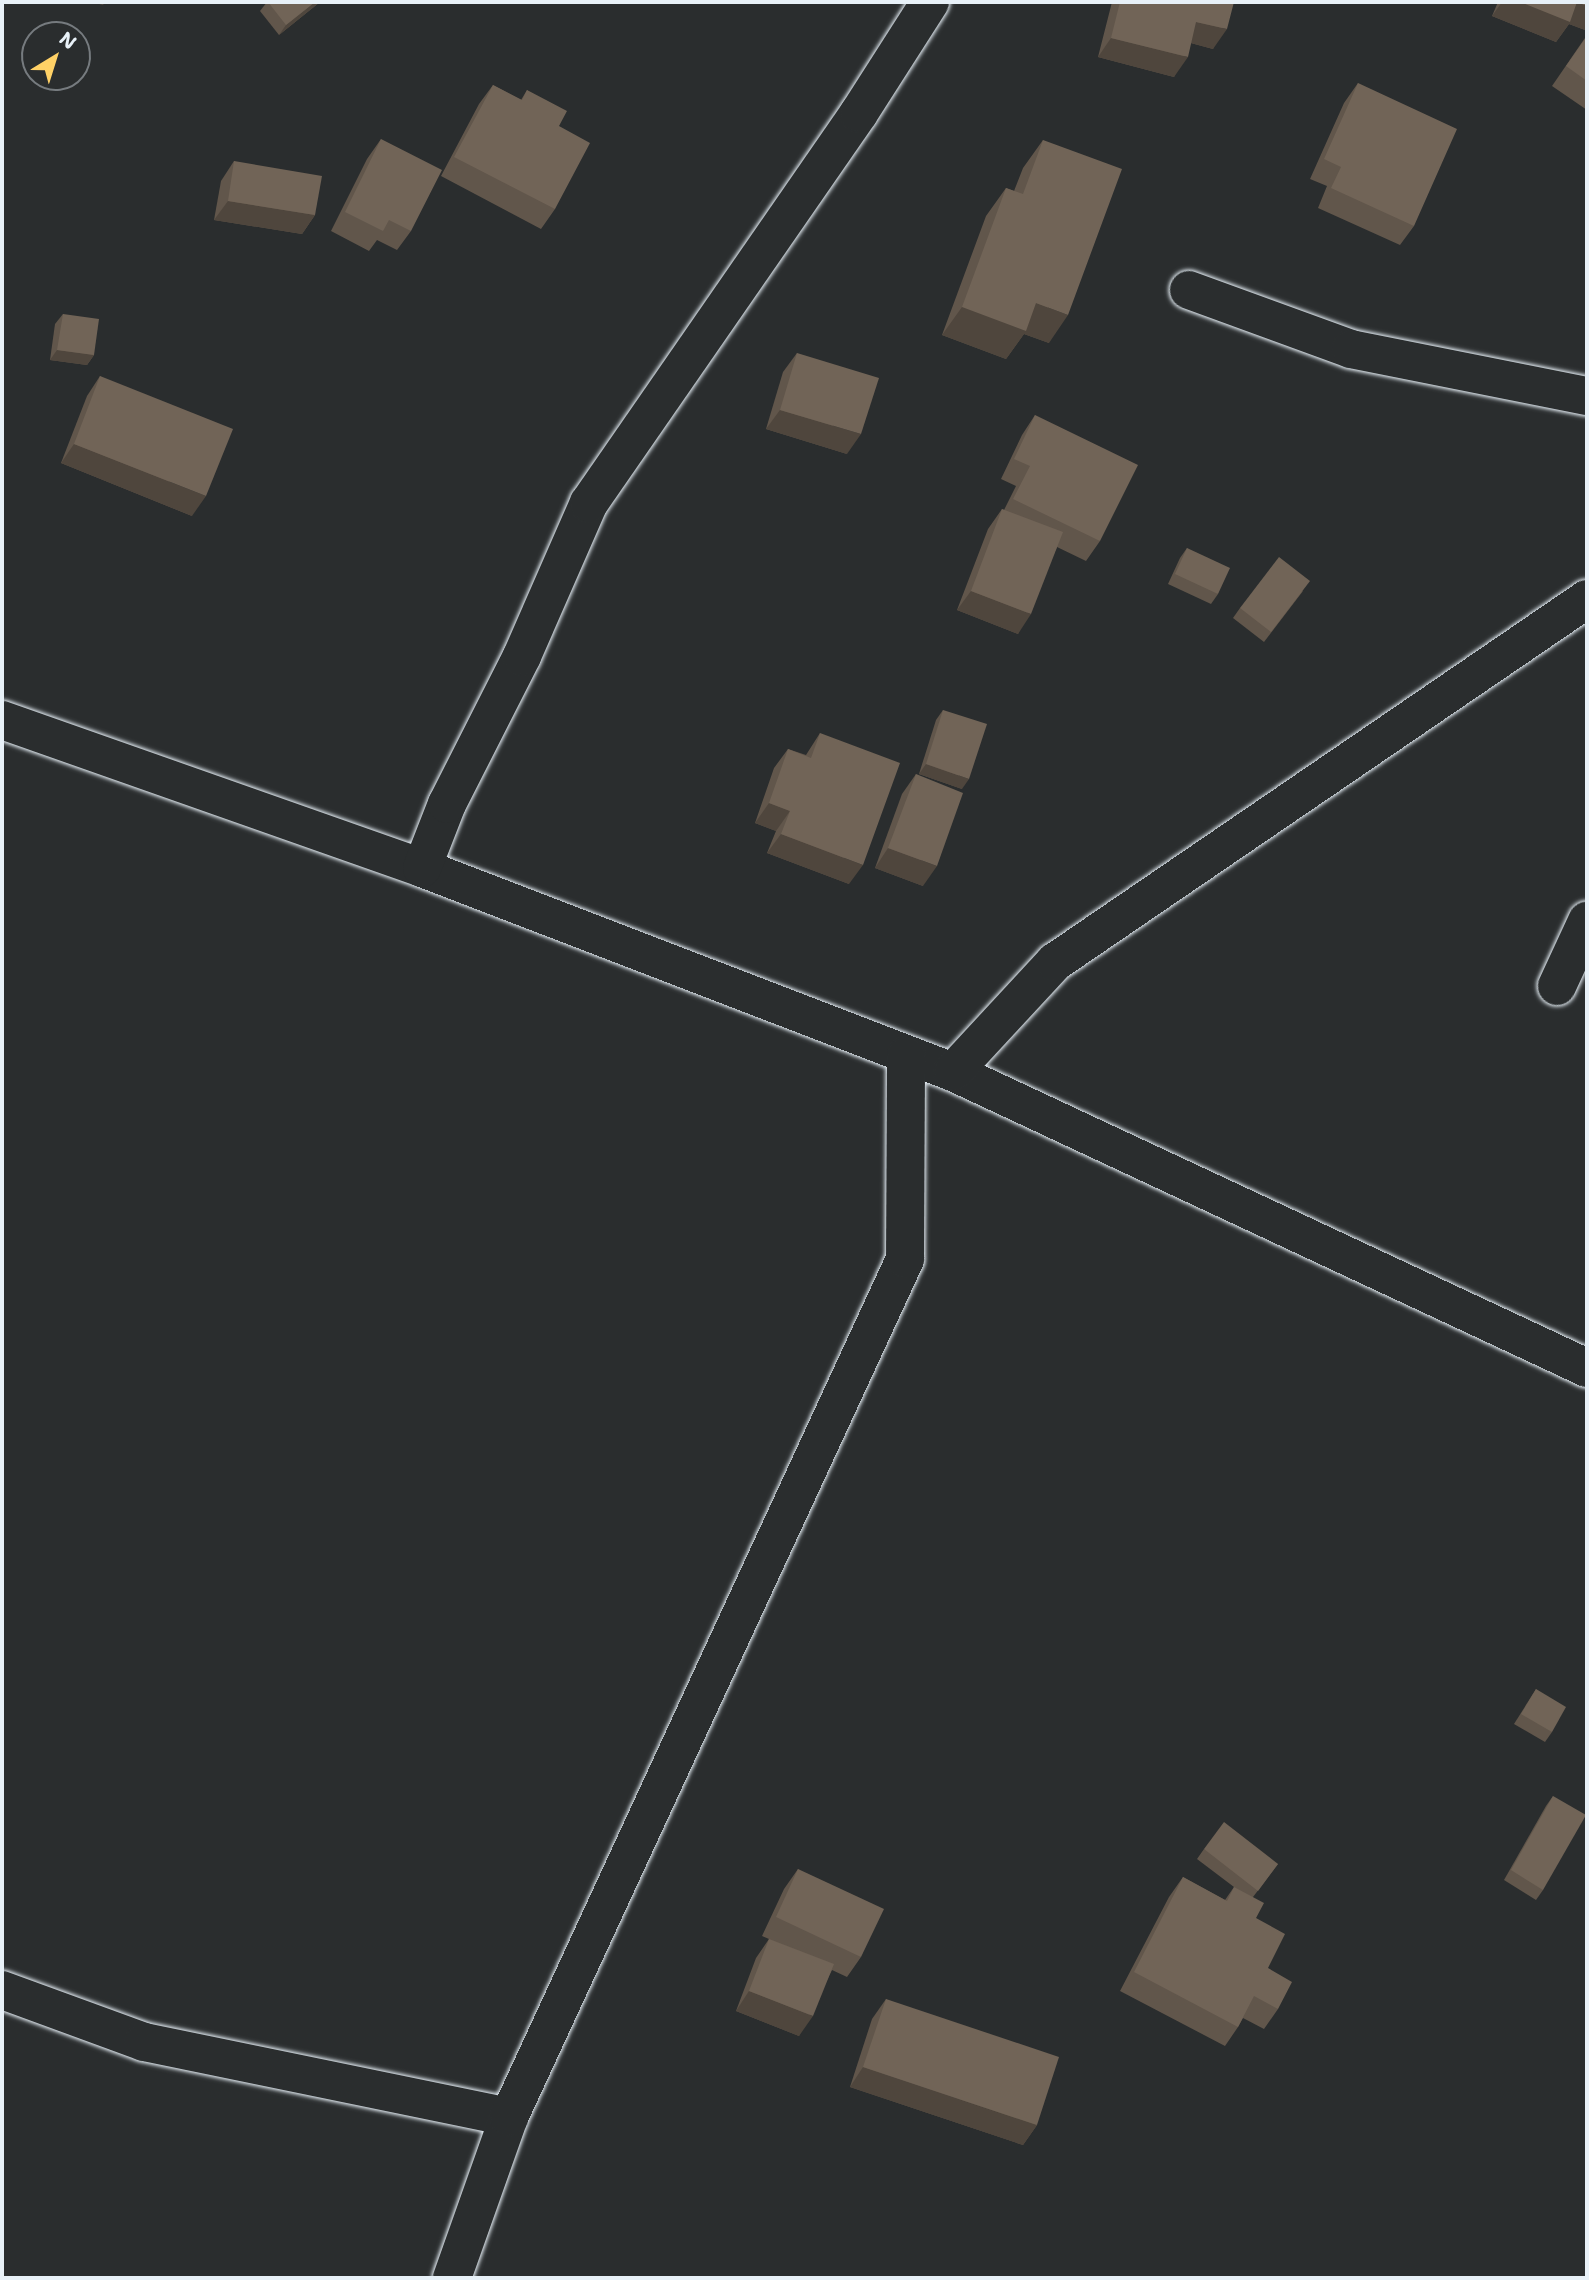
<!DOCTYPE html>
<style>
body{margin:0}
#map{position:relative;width:1589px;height:2280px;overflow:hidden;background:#2a2d2e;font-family:"Shantell Sans",sans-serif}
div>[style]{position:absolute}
.roads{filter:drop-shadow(0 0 2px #e8f1f8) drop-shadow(0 0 2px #e8f1f8)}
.minor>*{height:38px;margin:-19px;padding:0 19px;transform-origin:19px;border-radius:19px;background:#2a2d2e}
.wall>*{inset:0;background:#61564b}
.shaded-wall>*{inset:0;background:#4f463d}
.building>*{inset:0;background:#716457}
span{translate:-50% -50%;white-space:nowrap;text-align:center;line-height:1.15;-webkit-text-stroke:5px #2a2d2e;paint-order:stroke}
.frame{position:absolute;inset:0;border:4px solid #e8f1f8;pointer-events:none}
.north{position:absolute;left:21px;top:21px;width:70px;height:70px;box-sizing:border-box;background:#2a2d2e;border:2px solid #767b7f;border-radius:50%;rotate:38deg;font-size:19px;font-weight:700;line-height:28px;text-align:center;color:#e8f1f8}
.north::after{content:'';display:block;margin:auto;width:24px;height:32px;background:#ffd166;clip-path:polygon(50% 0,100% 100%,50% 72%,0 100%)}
</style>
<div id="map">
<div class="roads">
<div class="minor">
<div style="left:1189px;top:290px;width:172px;rotate:20deg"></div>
<div style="left:1351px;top:349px;width:241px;rotate:11.3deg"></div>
<div style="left:2px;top:720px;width:445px;rotate:19.4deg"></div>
<div style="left:422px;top:868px;width:569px;rotate:21.02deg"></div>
<div style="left:953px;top:1072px;width:700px;rotate:25.03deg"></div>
<div style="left:422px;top:868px;width:69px;rotate:-68.7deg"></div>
<div style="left:447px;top:804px;width:166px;rotate:-63.1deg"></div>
<div style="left:522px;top:656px;width:167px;rotate:-66.4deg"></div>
<div style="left:589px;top:503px;width:474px;rotate:-55.3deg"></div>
<div style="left:859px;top:113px;width:132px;rotate:-57.4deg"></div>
<div style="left:1557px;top:986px;width:72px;rotate:-65.2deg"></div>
<div style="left:953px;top:1072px;width:150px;rotate:-47.2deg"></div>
<div style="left:1055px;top:962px;width:644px;rotate:-34.31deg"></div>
<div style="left:2px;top:1990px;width:151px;rotate:20.1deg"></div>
<div style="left:144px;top:2042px;width:373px;rotate:11.6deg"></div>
<div style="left:452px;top:2278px;width:171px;rotate:-70.5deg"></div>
<div style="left:509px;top:2117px;width:945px;rotate:-65.22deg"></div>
<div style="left:905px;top:1259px;width:203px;rotate:-89.7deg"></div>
</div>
</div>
<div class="wall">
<div style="clip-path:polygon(267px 2px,320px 2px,279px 35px,260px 11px)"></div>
<div style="clip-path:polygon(1112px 2px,1234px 2px,1213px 49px,1191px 43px,1174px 77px,1098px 57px)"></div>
<div style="clip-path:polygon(1498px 2px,1587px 2px,1587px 27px,1585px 30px,1569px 24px,1556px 42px,1492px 16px)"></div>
<div style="clip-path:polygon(1587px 35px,1587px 110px,1552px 86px)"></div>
<div style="clip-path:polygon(1358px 83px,1414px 226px,1400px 245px,1318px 208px,1327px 186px,1310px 179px,1344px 103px)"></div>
<div style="clip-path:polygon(493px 85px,521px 100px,527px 90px,559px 126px,555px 209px,541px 229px,441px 176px,479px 104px)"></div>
<div style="clip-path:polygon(381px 139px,411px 231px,397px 250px,377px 240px,369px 251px,331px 231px,367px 159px)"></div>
<div style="clip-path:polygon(1043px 140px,1049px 343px,1024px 334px,1006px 359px,942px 335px,986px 216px,1006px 188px,1014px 191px,1023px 168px)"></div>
<div style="clip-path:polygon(234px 161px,315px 215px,302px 234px,214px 220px,221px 181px)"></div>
<div style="clip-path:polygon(63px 314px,94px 355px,87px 365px,50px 360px,55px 324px)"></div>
<div style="clip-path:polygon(797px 353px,847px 454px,766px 429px,783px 372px)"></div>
<div style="clip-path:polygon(100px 376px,192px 516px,61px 463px,87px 396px)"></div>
<div style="clip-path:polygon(1035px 415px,1100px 541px,1086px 561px,1057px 547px,1018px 634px,957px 610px,988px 529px,1002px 509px,1004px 510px,1016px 486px,1001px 479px,1022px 435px)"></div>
<div style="clip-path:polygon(1187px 548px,1218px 594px,1211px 604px,1168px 584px,1180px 558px)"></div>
<div style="clip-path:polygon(1303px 591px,1264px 642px,1233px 618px,1240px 608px)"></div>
<div style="clip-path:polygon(943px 710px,962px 789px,919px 774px,936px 720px)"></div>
<div style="clip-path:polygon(820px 733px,849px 884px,767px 853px,776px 831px,755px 823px,774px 768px,788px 749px,806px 755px)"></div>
<div style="clip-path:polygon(916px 774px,923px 886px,875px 868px,902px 794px)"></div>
<div style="clip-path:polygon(1536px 1689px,1552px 1732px,1545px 1742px,1514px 1724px)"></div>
<div style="clip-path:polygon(1553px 1796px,1543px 1890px,1536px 1900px,1504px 1880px,1546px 1806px)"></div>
<div style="clip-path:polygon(1204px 1849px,1278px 1864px,1253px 1897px,1256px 1918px,1278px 2009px,1264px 2029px,1243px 2018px,1238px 2027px,1225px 2046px,1120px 1991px,1169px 1897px,1183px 1877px,1225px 1900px,1234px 1887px,1197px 1859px)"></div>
<div style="clip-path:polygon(798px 1869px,861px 1957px,847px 1977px,832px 1970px,799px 2036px,736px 2011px,756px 1958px,769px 1939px,762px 1936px,784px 1889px)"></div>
<div style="clip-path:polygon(886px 1999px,1037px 2125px,1023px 2145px,850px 2087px,872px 2019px)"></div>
</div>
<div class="shaded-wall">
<div style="clip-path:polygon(91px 2px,105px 2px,103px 5px)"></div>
<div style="clip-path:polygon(315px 2px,320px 2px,279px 35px,286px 25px)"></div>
<div style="clip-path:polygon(1502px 2px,1577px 2px,1587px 6px,1587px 27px,1585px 30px,1569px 24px,1556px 42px,1492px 16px)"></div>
<div style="clip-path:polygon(1196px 22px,1227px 29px,1213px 49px,1183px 41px)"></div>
<div style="clip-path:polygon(1111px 38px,1188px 57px,1174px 77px,1098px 57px)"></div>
<div style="clip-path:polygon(228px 201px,315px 215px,302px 234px,214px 220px)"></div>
<div style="clip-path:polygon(1036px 303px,1068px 315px,1049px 343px,1024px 334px,1006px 359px,942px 335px,962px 307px)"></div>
<div style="clip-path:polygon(57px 350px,94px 355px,87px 365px,50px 360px)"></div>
<div style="clip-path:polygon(780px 410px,861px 434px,847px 454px,766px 429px)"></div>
<div style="clip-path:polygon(74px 444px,206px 496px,192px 516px,61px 463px)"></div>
<div style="clip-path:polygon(971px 591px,1031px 614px,1018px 634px,957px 610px)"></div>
<div style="clip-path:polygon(926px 764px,969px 779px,962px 789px,919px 774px)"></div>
<div style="clip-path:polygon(769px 803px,790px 811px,776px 831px,755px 823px)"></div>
<div style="clip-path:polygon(781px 834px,863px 865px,849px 884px,767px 853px)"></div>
<div style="clip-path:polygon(888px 848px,937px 866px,923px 886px,875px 868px)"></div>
<div style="clip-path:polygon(749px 1991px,813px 2016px,799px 2036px,736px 2011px)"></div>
<div style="clip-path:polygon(863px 2067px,1037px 2125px,1023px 2145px,850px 2087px)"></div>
</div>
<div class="building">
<div style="clip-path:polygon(268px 2px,315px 2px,286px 25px)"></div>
<div style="clip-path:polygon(1120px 2px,1234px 2px,1227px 29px,1196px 22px,1188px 57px,1111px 38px)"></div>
<div style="clip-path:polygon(1520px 2px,1587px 2px,1587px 6px,1577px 2px,1570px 22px)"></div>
<div style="clip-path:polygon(1587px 36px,1587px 81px,1566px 66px)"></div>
<div style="clip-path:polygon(1358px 83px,1457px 129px,1414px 226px,1331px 188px,1341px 167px,1324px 159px)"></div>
<div style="clip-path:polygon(493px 85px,522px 100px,527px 90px,567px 111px,559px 126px,590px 143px,555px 209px,454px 157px)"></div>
<div style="clip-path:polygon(381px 139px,442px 170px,411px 231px,389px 220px,383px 231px,345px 212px)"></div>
<div style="clip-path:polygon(1043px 140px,1122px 169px,1068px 315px,1036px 303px,1026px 331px,962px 307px,1006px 188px,1023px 194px)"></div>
<div style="clip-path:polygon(234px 161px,322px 176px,315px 215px,228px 201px)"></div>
<div style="clip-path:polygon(63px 314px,99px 319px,94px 355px,57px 350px)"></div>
<div style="clip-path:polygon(797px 353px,879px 378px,861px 434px,780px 410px)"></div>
<div style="clip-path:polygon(100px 376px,233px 429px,206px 496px,74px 444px)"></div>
<div style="clip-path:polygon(1035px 415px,1138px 465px,1100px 541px,1013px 499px,1030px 466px,1014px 459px)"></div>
<div style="clip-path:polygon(1002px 509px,1063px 532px,1031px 614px,971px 591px)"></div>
<div style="clip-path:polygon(1187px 548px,1230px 568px,1218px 594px,1175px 574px)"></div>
<div style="clip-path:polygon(1279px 557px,1310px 581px,1271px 632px,1240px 608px)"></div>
<div style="clip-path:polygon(943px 710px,987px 724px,969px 779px,926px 764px)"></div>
<div style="clip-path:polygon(820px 733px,900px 763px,863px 865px,781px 834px,790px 811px,769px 803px,788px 749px,811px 758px)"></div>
<div style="clip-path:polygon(916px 774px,963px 793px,937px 866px,888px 848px)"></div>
<div style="clip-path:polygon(1536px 1689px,1566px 1707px,1552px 1732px,1521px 1714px)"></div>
<div style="clip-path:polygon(1553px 1796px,1586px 1815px,1543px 1890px,1511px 1870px)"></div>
<div style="clip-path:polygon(1224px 1822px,1278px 1864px,1258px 1891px,1204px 1849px)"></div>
<div style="clip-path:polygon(798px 1869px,884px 1909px,861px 1957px,776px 1917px)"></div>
<div style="clip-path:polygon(1183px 1877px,1227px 1901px,1234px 1887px,1264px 1903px,1256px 1918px,1285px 1934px,1268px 1968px,1292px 1982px,1278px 2009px,1254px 1996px,1238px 2027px,1134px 1972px)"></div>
<div style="clip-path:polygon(769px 1939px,834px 1964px,813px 2016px,749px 1991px)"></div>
<div style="clip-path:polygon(886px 1999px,1059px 2057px,1037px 2125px,863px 2067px)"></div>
</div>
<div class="frame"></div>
<div class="north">N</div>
</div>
